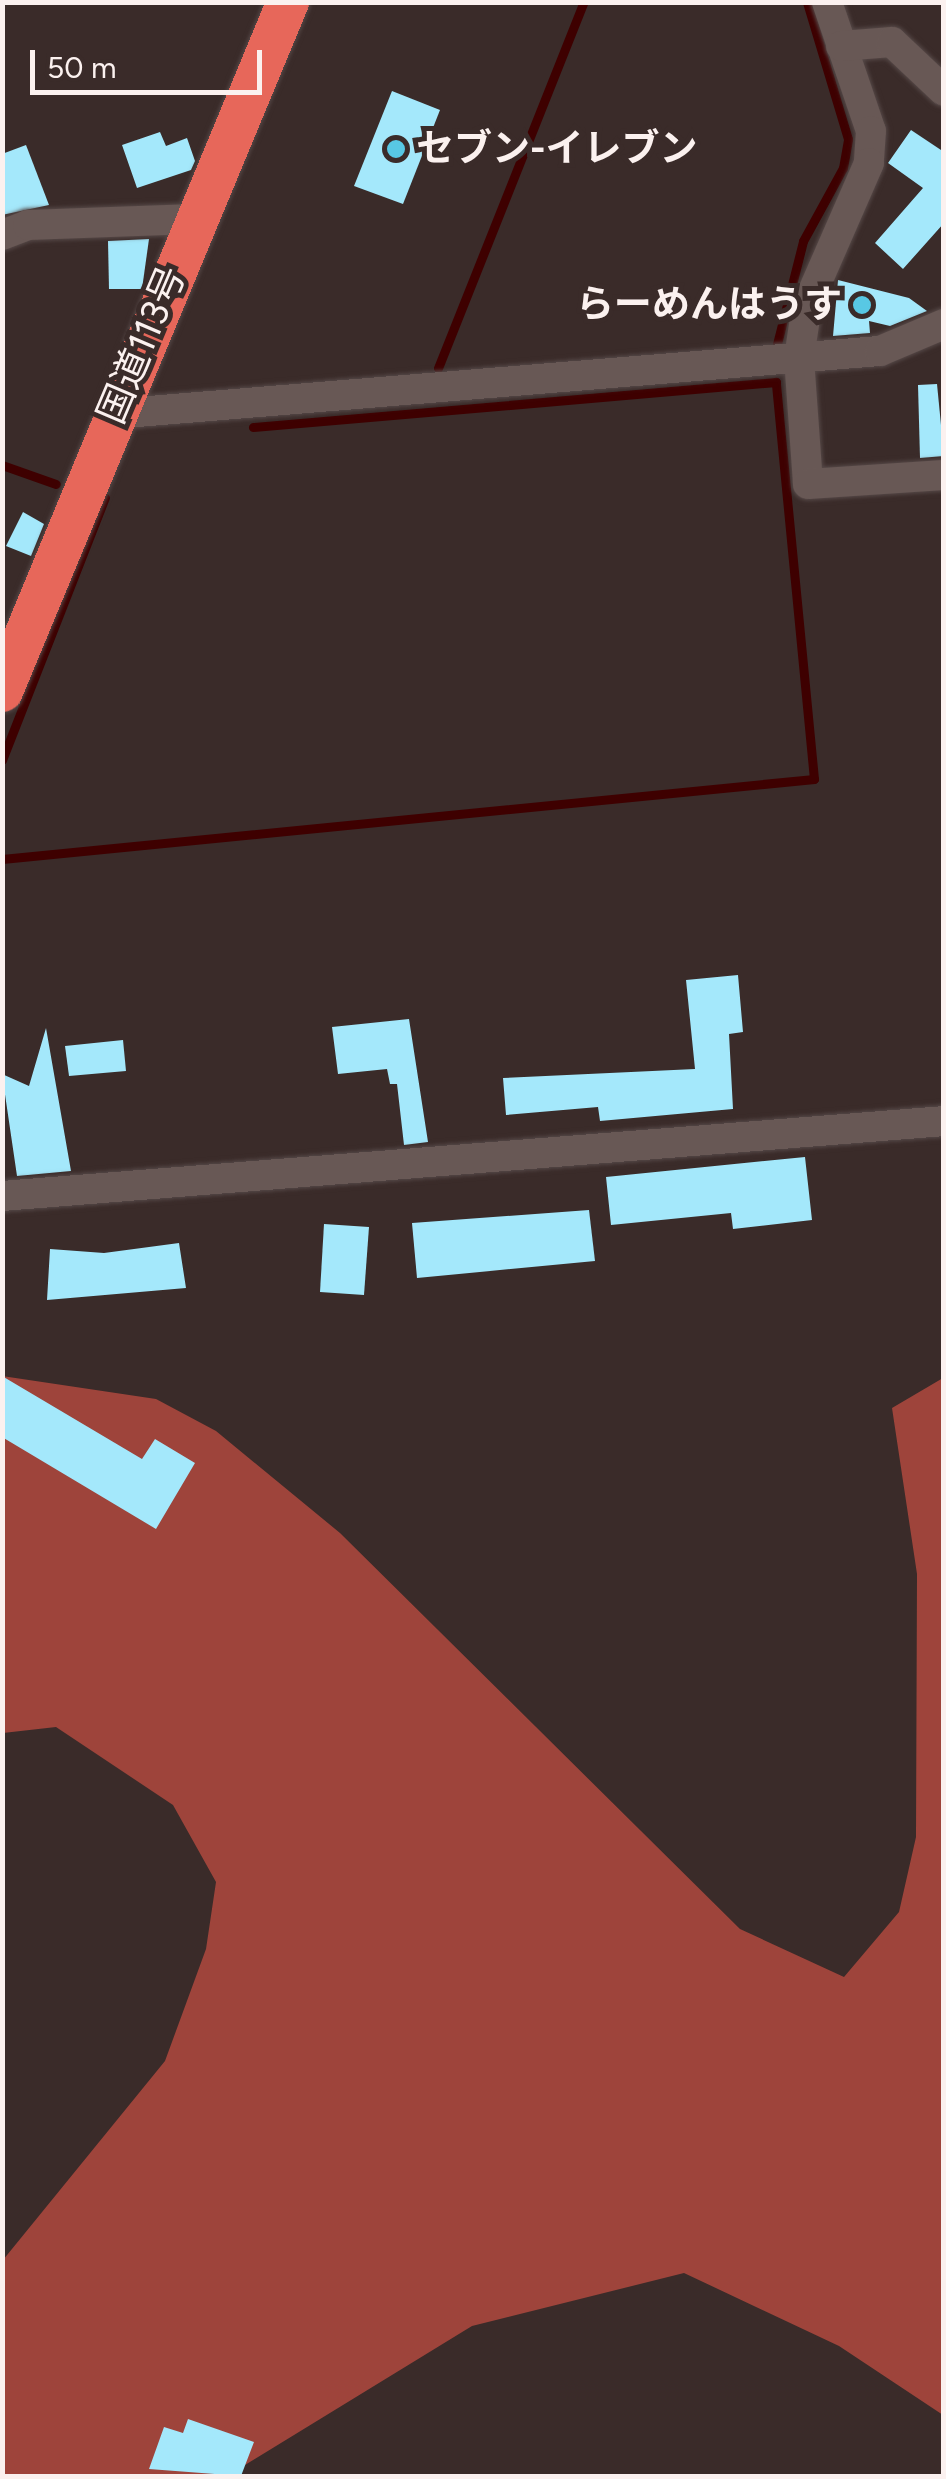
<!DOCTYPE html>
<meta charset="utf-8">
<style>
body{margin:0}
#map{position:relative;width:946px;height:2479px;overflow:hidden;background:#3a2b29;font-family:Figtree,"Noto Sans JP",sans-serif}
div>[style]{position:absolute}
.forest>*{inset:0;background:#9e443b}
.stream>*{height:9px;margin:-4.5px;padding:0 4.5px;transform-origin:4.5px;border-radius:4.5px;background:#3e0000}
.building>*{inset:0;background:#a4e8fb}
.roads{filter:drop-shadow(0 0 2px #554847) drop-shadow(0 0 2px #554847)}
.minor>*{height:30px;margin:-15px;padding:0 15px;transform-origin:15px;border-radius:15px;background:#685855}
.highway>*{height:42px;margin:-21px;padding:0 21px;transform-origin:21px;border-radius:21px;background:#e7675a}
.dots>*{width:28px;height:28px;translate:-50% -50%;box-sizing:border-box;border:5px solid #3a2b29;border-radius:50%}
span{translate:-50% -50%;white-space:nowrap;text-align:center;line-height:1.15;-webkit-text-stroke:10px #3a2b29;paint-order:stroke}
.poi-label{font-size:38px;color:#fbf1ef;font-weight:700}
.left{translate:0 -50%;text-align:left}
.right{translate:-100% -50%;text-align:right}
.street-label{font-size:38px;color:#fbf1ef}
.frame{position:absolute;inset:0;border:5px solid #fbf1ef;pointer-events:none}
.scale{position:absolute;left:30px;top:50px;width:232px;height:45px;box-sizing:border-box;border:5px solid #fbf1ef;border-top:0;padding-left:12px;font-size:30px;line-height:35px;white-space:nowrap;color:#fbf1ef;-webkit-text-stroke:8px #3a2b29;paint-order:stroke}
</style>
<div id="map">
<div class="forest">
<div style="clip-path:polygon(2px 1376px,156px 1399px,216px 1431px,340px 1533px,740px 1929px,844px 1977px,899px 1912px,916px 1837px,917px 1574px,892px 1408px,943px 1378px,943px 2415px,839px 2346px,684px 2273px,472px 2326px,227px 2476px,3px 2476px,3px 2260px,165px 2061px,206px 1949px,216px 1882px,173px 1805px,56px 1727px,3px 1733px)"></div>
</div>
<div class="stream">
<div style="left:777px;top:344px;width:106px;rotate:-75.8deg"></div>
<div style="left:803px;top:241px;width:83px;rotate:-61.3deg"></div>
<div style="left:843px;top:168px;width:29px;rotate:-80deg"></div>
<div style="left:848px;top:139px;width:143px;rotate:-106.7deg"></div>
<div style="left:438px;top:368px;width:394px;rotate:-68.3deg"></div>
<div style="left:2px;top:465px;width:57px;rotate:19.4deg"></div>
<div style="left:2px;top:760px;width:282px;rotate:-68.6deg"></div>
<div style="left:2px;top:859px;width:816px;rotate:-5.63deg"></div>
<div style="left:814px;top:779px;width:399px;rotate:-95.5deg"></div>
<div style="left:776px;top:382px;width:525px;rotate:175.08deg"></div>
</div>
<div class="building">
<div style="clip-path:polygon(392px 91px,440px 110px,403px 204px,354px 186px)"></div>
<div style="clip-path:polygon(911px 130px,944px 152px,944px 223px,903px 269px,875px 243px,923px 188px,888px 163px)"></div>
<div style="clip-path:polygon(160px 132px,166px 146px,187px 138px,195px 161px,191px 170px,137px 188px,122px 145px)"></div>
<div style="clip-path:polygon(26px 145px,49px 205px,2px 215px,2px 154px)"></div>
<div style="clip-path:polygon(149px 239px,142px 289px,109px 289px,108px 241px)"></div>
<div style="clip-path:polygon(838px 280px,909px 298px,927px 311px,890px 326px,869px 321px,870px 333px,833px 336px)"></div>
<div style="clip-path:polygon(937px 384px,944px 456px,920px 458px,918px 385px)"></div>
<div style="clip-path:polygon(23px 512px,44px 524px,31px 556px,6px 546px)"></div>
<div style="clip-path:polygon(738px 975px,743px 1032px,729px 1034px,733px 1109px,600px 1121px,598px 1107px,506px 1115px,503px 1078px,695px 1069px,686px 980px)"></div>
<div style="clip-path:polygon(409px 1019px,428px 1142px,404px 1145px,397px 1084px,390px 1084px,387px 1069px,338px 1074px,332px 1027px)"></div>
<div style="clip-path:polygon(46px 1028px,71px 1171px,17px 1176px,2px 1074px,29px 1086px)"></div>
<div style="clip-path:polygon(123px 1040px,126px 1071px,69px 1076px,65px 1046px)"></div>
<div style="clip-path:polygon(805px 1157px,812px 1220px,733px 1229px,731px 1213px,611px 1225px,606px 1177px)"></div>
<div style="clip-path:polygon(589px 1210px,595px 1261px,417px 1278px,412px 1223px)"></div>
<div style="clip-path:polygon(324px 1224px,369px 1227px,364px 1295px,320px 1292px)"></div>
<div style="clip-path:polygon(179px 1243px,186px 1288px,47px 1300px,50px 1249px,104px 1253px)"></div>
<div style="clip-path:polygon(2px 1376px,142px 1459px,155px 1439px,195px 1463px,156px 1529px,2px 1437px)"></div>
<div style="clip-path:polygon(188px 2419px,254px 2442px,241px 2476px,149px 2469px,164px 2427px,183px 2433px)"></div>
</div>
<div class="roads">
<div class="minor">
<div style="left:827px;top:2px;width:136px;rotate:71.2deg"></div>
<div style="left:871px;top:131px;width:32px;rotate:94deg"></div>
<div style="left:869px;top:163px;width:155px;rotate:113.6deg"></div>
<div style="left:807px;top:305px;width:54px;rotate:98.6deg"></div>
<div style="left:799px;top:358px;width:126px;rotate:85.9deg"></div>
<div style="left:808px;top:484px;width:136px;rotate:-3.8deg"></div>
<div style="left:841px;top:46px;width:51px;rotate:-4.5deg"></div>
<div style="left:892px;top:42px;width:71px;rotate:43.3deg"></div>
<div style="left:2px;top:235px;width:28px;rotate:-21deg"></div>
<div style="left:28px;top:225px;width:166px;rotate:-2.1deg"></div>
<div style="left:113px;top:414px;width:770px;rotate:-4.7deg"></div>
<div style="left:880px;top:351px;width:69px;rotate:-22.9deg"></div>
<div style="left:2px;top:1196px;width:945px;rotate:-4.55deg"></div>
</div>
<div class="highway">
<div style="left:2px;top:691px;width:746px;rotate:-67.46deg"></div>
</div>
</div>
<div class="dots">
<div style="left:396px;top:149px;background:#58c8e4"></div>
<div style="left:862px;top:305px;background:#58c8e4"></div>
</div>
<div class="poi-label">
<span class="left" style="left:416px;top:149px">セブン-イレブン</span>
<span class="right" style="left:842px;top:305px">らーめんはうす</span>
</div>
<div class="street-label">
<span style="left:142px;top:345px;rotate:-67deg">国道113号</span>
</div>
<div class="frame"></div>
<div class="scale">50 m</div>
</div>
